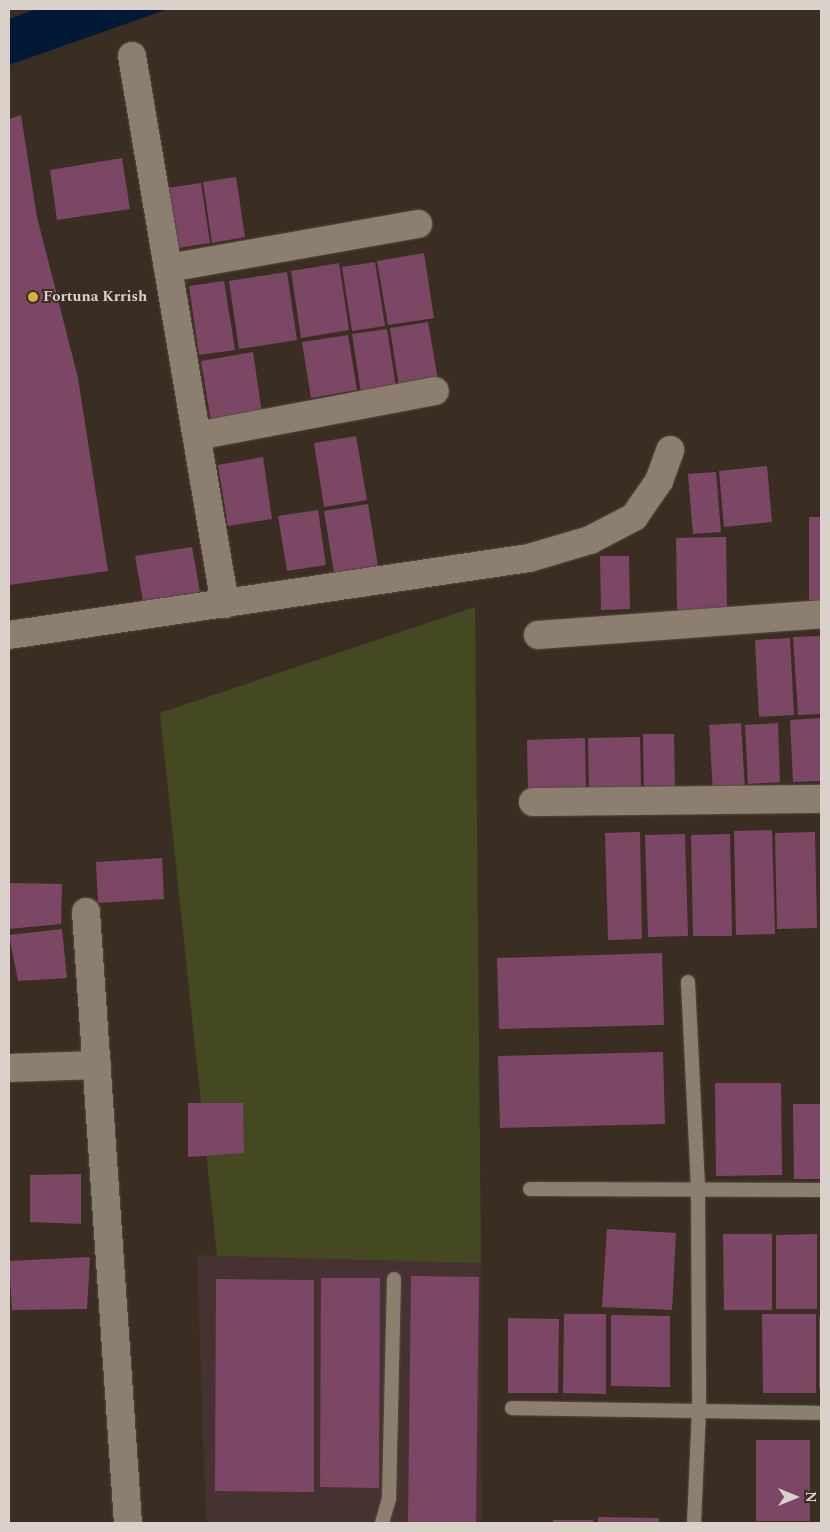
<!DOCTYPE html>
<style>
body{margin:0}
#map{position:relative;width:830px;height:1532px;overflow:hidden;background:#3a2e22;font-family:Spectral,serif}
div>[style]{position:absolute}
.industrial>*{inset:0;background:#473232}
.green>*{inset:0;background:#454921}
.water>*{inset:0;background:#001937}
.building>*{inset:0;background:#7c4765}
.roads{filter:drop-shadow(0 0 1px #554b40) drop-shadow(0 0 1px #554b40)}
.service>*{height:14px;margin:-7px;padding:0 7px;transform-origin:7px;border-radius:7px;background:#8d7f70}
.minor>*{height:28px;margin:-14px;padding:0 14px;transform-origin:14px;border-radius:14px;background:#8d7f70}
.dots>*{width:14px;height:14px;translate:-50% -50%;box-sizing:border-box;border:2px solid #3a2e22;border-radius:50%}
span{translate:-50% -50%;white-space:nowrap;text-align:center;line-height:1.15;-webkit-text-stroke:4px #3a2e22;paint-order:stroke}
.poi-label{font-size:15px;color:#dad2ca;font-weight:700}
.left{translate:0 -50%;text-align:left}
.frame{position:absolute;inset:0;border:10px solid #dad2ca;pointer-events:none}
.north{position:absolute;left:770px;top:1472px;width:50px;height:50px;-webkit-text-stroke:4px #3a2e22;paint-order:stroke;rotate:90deg;font-size:14px;font-weight:700;line-height:20px;text-align:center;color:#dad2ca}
.north::after{content:'';display:block;margin:auto;width:18px;height:22px;background:#dad2ca;clip-path:polygon(50% 0,100% 100%,50% 72%,0 100%)}
</style>
<div id="map">
<div class="industrial">
<div style="clip-path:polygon(197px 1255px,481px 1263px,482px 1523px,206px 1523px)"></div>
</div>
<div class="green">
<div style="clip-path:polygon(475px 607px,481px 1263px,217px 1256px,160px 713px)"></div>
</div>
<div class="water">
<div style="clip-path:polygon(37px 9px,168px 9px,9px 65px,9px 19px)"></div>
</div>
<div class="building">
<div style="clip-path:polygon(21px 115px,37px 217px,78px 378px,108px 571px,9px 585px,9px 119px)"></div>
<div style="clip-path:polygon(122px 158px,130px 209px,57px 220px,50px 170px)"></div>
<div style="clip-path:polygon(236px 177px,245px 237px,212px 243px,203px 182px)"></div>
<div style="clip-path:polygon(201px 183px,210px 243px,177px 248px,167px 188px)"></div>
<div style="clip-path:polygon(424px 253px,434px 318px,388px 325px,377px 261px)"></div>
<div style="clip-path:polygon(375px 262px,385px 326px,352px 331px,342px 267px)"></div>
<div style="clip-path:polygon(339px 263px,349px 330px,301px 338px,291px 271px)"></div>
<div style="clip-path:polygon(287px 272px,297px 340px,239px 349px,229px 281px)"></div>
<div style="clip-path:polygon(224px 281px,235px 350px,199px 355px,189px 286px)"></div>
<div style="clip-path:polygon(428px 322px,438px 380px,399px 387px,390px 328px)"></div>
<div style="clip-path:polygon(387px 329px,396px 387px,361px 393px,352px 334px)"></div>
<div style="clip-path:polygon(348px 335px,357px 390px,311px 398px,302px 342px)"></div>
<div style="clip-path:polygon(253px 352px,262px 413px,211px 421px,201px 361px)"></div>
<div style="clip-path:polygon(356px 436px,367px 500px,324px 507px,314px 443px)"></div>
<div style="clip-path:polygon(263px 457px,272px 519px,228px 526px,218px 465px)"></div>
<div style="clip-path:polygon(767px 466px,772px 522px,724px 527px,719px 471px)"></div>
<div style="clip-path:polygon(716px 472px,721px 532px,693px 534px,688px 474px)"></div>
<div style="clip-path:polygon(368px 504px,378px 566px,334px 573px,324px 511px)"></div>
<div style="clip-path:polygon(318px 510px,326px 565px,287px 571px,278px 516px)"></div>
<div style="clip-path:polygon(809px 517px,821px 517px,821px 600px,809px 600px)"></div>
<div style="clip-path:polygon(726px 537px,727px 609px,677px 610px,676px 538px)"></div>
<div style="clip-path:polygon(192px 547px,200px 592px,143px 601px,135px 556px)"></div>
<div style="clip-path:polygon(600px 556px,629px 556px,630px 609px,601px 610px)"></div>
<div style="clip-path:polygon(821px 636px,821px 714px,798px 715px,793px 637px)"></div>
<div style="clip-path:polygon(790px 638px,794px 715px,759px 717px,755px 640px)"></div>
<div style="clip-path:polygon(821px 718px,821px 781px,793px 782px,790px 720px)"></div>
<div style="clip-path:polygon(741px 723px,745px 792px,713px 793px,709px 725px)"></div>
<div style="clip-path:polygon(778px 723px,780px 782px,748px 784px,745px 725px)"></div>
<div style="clip-path:polygon(643px 734px,674px 734px,675px 789px,644px 790px)"></div>
<div style="clip-path:polygon(640px 737px,641px 790px,589px 792px,588px 738px)"></div>
<div style="clip-path:polygon(585px 738px,586px 793px,528px 794px,527px 740px)"></div>
<div style="clip-path:polygon(772px 830px,775px 934px,736px 935px,734px 831px)"></div>
<div style="clip-path:polygon(640px 832px,642px 939px,608px 940px,605px 833px)"></div>
<div style="clip-path:polygon(815px 832px,817px 928px,777px 929px,775px 833px)"></div>
<div style="clip-path:polygon(685px 834px,688px 936px,648px 937px,645px 835px)"></div>
<div style="clip-path:polygon(730px 834px,732px 936px,693px 936px,691px 835px)"></div>
<div style="clip-path:polygon(162px 858px,164px 899px,98px 903px,96px 862px)"></div>
<div style="clip-path:polygon(9px 883px,62px 884px,61px 924px,9px 929px)"></div>
<div style="clip-path:polygon(62px 929px,67px 978px,18px 981px,9px 935px)"></div>
<div style="clip-path:polygon(662px 953px,664px 1025px,499px 1029px,497px 958px)"></div>
<div style="clip-path:polygon(663px 1052px,665px 1124px,500px 1128px,498px 1056px)"></div>
<div style="clip-path:polygon(715px 1083px,781px 1083px,782px 1175px,716px 1176px)"></div>
<div style="clip-path:polygon(188px 1103px,243px 1103px,244px 1153px,188px 1157px)"></div>
<div style="clip-path:polygon(793px 1104px,821px 1104px,821px 1179px,794px 1179px)"></div>
<div style="clip-path:polygon(81px 1174px,81px 1224px,30px 1222px,30px 1175px)"></div>
<div style="clip-path:polygon(607px 1229px,676px 1233px,672px 1310px,602px 1307px)"></div>
<div style="clip-path:polygon(723px 1234px,772px 1234px,772px 1310px,724px 1310px)"></div>
<div style="clip-path:polygon(817px 1234px,817px 1309px,776px 1309px,776px 1235px)"></div>
<div style="clip-path:polygon(90px 1257px,87px 1309px,12px 1310px,9px 1261px)"></div>
<div style="clip-path:polygon(411px 1276px,479px 1277px,476px 1523px,408px 1523px)"></div>
<div style="clip-path:polygon(321px 1278px,380px 1278px,379px 1488px,320px 1487px)"></div>
<div style="clip-path:polygon(216px 1279px,314px 1280px,314px 1492px,215px 1491px)"></div>
<div style="clip-path:polygon(564px 1314px,606px 1314px,606px 1394px,563px 1393px)"></div>
<div style="clip-path:polygon(762px 1314px,816px 1314px,816px 1393px,763px 1393px)"></div>
<div style="clip-path:polygon(611px 1315px,670px 1316px,670px 1387px,611px 1386px)"></div>
<div style="clip-path:polygon(819px 1317px,821px 1317px,821px 1389px,819px 1389px)"></div>
<div style="clip-path:polygon(508px 1318px,559px 1319px,558px 1393px,508px 1393px)"></div>
<div style="clip-path:polygon(756px 1440px,810px 1440px,810px 1521px,756px 1521px)"></div>
<div style="clip-path:polygon(598px 1517px,659px 1518px,659px 1523px,598px 1523px)"></div>
<div style="clip-path:polygon(553px 1520px,593px 1520px,593px 1523px,553px 1523px)"></div>
</div>
<div class="roads">
<div class="service">
<div style="left:688px;top:982px;width:205px;rotate:87.2deg"></div>
<div style="left:698px;top:1187px;width:222px;rotate:89.7deg"></div>
<div style="left:699px;top:1409px;width:114px;rotate:92.5deg"></div>
<div style="left:530px;top:1189px;width:291px;rotate:0.2deg"></div>
<div style="left:512px;top:1408px;width:309px;rotate:0.9deg"></div>
<div style="left:382px;top:1523px;width:25px;rotate:-74deg"></div>
<div style="left:389px;top:1499px;width:220px;rotate:-88.7deg"></div>
</div>
<div class="minor">
<div style="left:132px;top:56px;width:556px;rotate:80.37deg"></div>
<div style="left:168px;top:268px;width:254px;rotate:-10deg"></div>
<div style="left:197px;top:436px;width:242px;rotate:-10.7deg"></div>
<div style="left:9px;top:635px;width:526px;rotate:-8.42deg"></div>
<div style="left:529px;top:558px;width:64px;rotate:-16.4deg"></div>
<div style="left:590px;top:540px;width:50px;rotate:-27.6deg"></div>
<div style="left:634px;top:517px;width:44px;rotate:-55.2deg"></div>
<div style="left:659px;top:481px;width:33px;rotate:-70deg"></div>
<div style="left:538px;top:635px;width:284px;rotate:-4.2deg"></div>
<div style="left:533px;top:802px;width:288px;rotate:-0.6deg"></div>
<div style="left:86px;top:912px;width:612px;rotate:86.07deg"></div>
<div style="left:9px;top:1068px;width:88px;rotate:-2deg"></div>
</div>
</div>
<div class="dots">
<div style="left:33px;top:297px;background:#d3b635"></div>
</div>
<div class="poi-label">
<span class="left" style="left:43px;top:297px">Fortuna Krrish</span>
</div>
<div class="frame"></div>
<div class="north">N</div>
</div>
